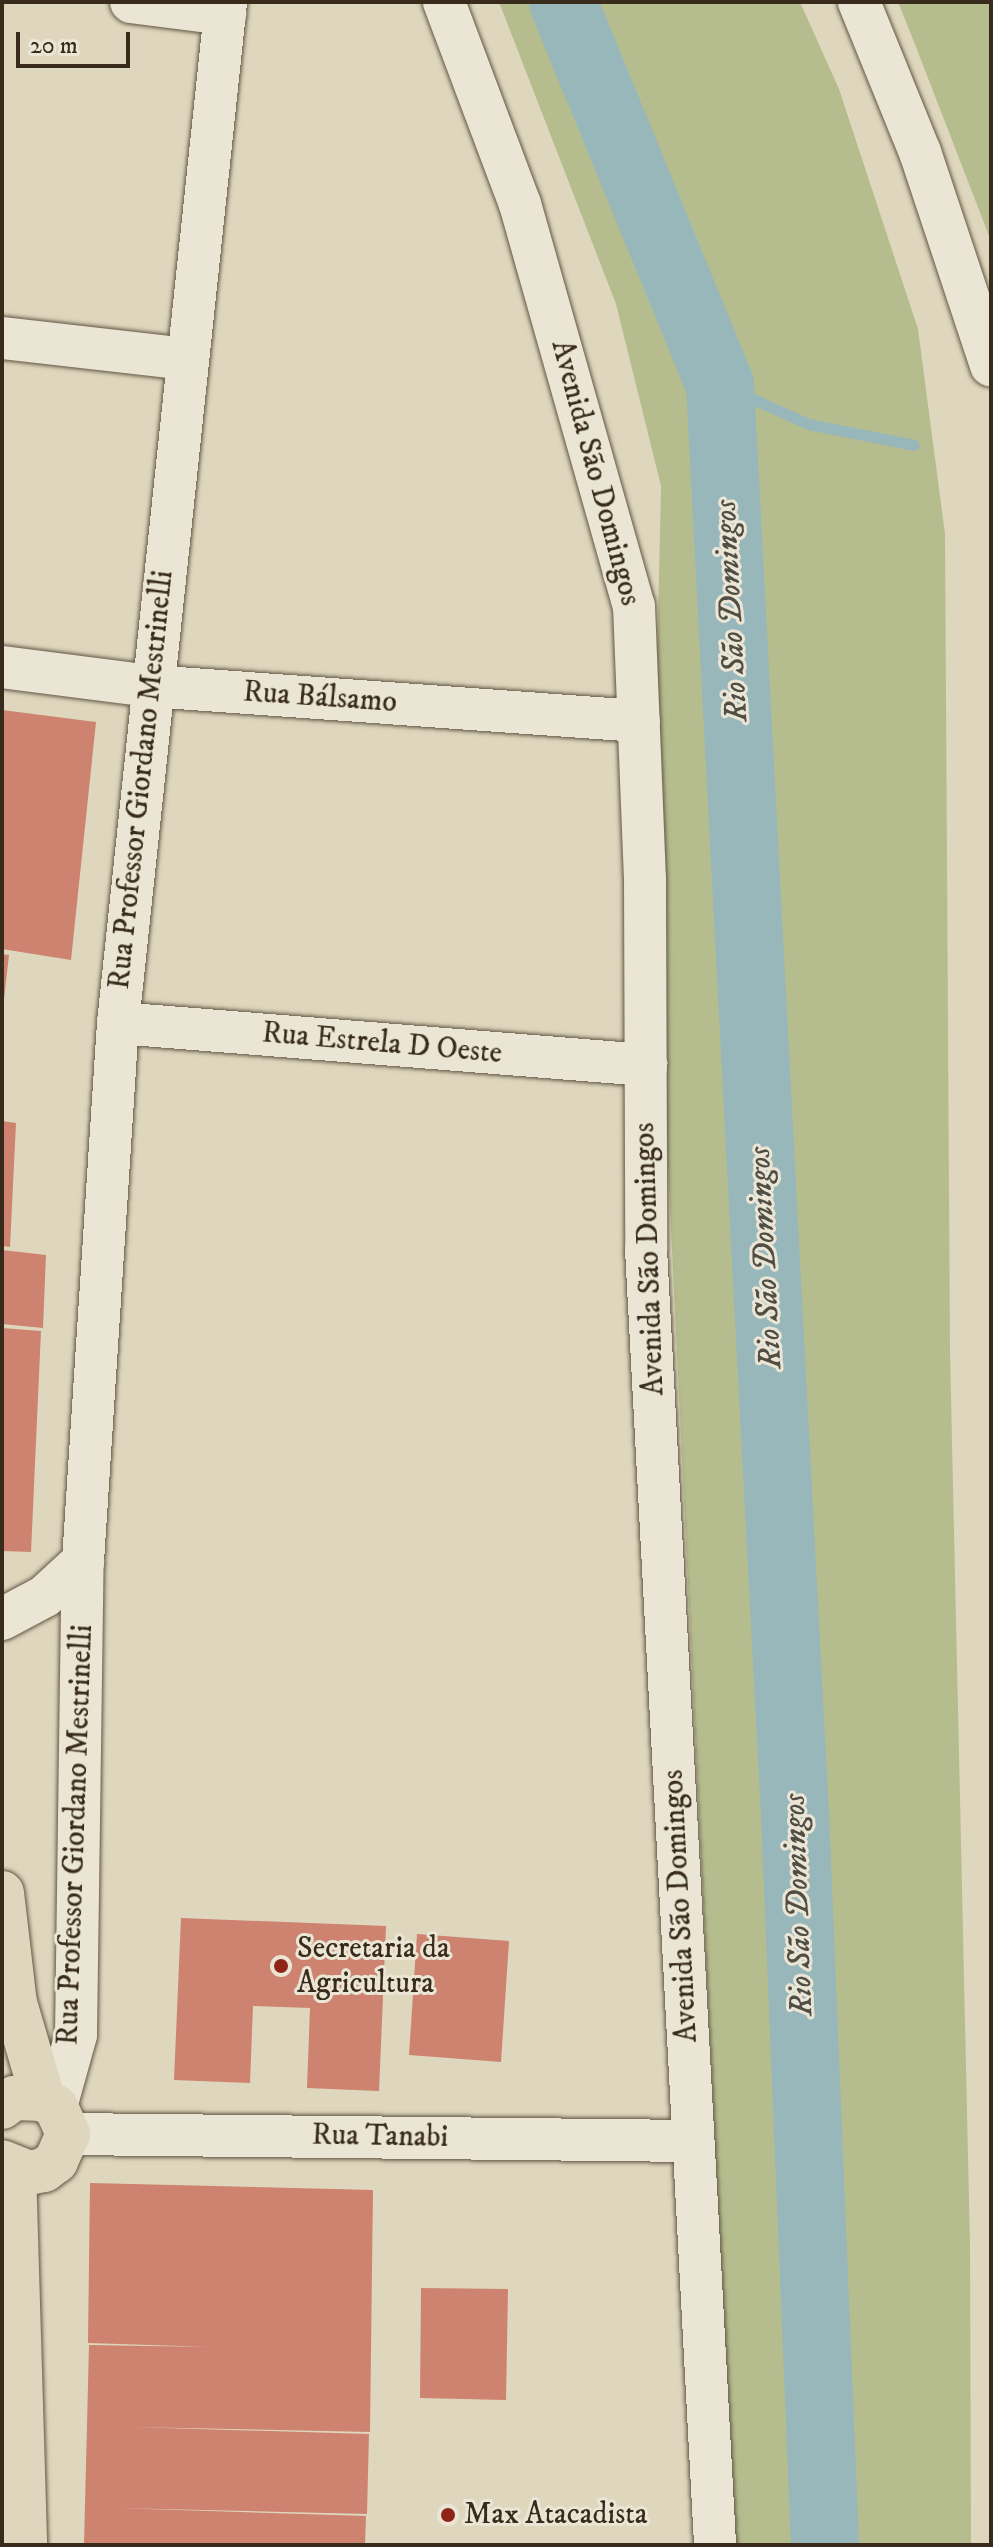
<!DOCTYPE html>
<meta charset="utf-8">
<style>
body{margin:0}
#map{position:relative;width:993px;height:2547px;overflow:hidden;background:#ded7bd;font-family:"IM FELL DW Pica",serif}
div>[style]{position:absolute}
.green>*{inset:0;background:#b5bd8e}
.stream>*{height:11px;margin:-5.5px;padding:0 5.5px;transform-origin:5.5px;border-radius:5.5px;background:#97b7bb}
.river>*{height:68px;margin:-34px;padding:0 34px;transform-origin:34px;border-radius:34px;background:#97b7bb}
.building>*{inset:0;background:#cd8370}
.roads{filter:drop-shadow(0 0 2px #625644) drop-shadow(0 0 2px #625644)}
.minor>*{height:42px;margin:-21px;padding:0 21px;transform-origin:21px;border-radius:21px;background:#eae5d4}
.major>*{height:44px;margin:-22px;padding:0 22px;transform-origin:22px;border-radius:22px;background:#ded7bd}
.dots>*{width:22px;height:22px;translate:-50% -50%;box-sizing:border-box;border:4px solid #eae5d4;border-radius:50%}
span{translate:-50% -50%;white-space:nowrap;text-align:center;line-height:1.15;-webkit-text-stroke:6px #eae5d4;paint-order:stroke}
.street-label{font-size:30px;color:#382b1c}
.poi-label{font-size:30px;color:#382b1c}
.left{translate:0 -50%;text-align:left}
.water-label{font-size:32px;color:#504e44;font-style:italic}
.frame{position:absolute;inset:0;border:4px solid #382b1c;pointer-events:none}
.scale{position:absolute;left:16px;top:32px;width:114px;height:36px;box-sizing:border-box;border:4px solid #382b1c;border-top:0;padding-left:10px;font-size:24px;line-height:28px;white-space:nowrap;color:#382b1c;-webkit-text-stroke:6px #eae5d4;paint-order:stroke}
</style>
<div id="map">
<div class="green">
<div style="clip-path:polygon(499px 2px,800px 2px,839px 89px,918px 329px,945px 534px,950px 1351px,970px 2245px,971px 2545px,734px 2545px,664px 1081px,656px 708px,661px 486px,616px 304px)"></div>
<div style="clip-path:polygon(898px 2px,991px 2px,991px 241px,916px 47px)"></div>
</div>
<div class="stream">
<div style="left:720px;top:384px;width:97px;rotate:24.4deg"></div>
<div style="left:808px;top:424px;width:108px;rotate:11.2deg"></div>
</div>
<div class="river">
<div style="left:563px;top:2px;width:413px;rotate:67.7deg"></div>
<div style="left:720px;top:384px;width:1432px;rotate:87deg"></div>
<div style="left:795px;top:1814px;width:732px;rotate:87.65deg"></div>
</div>
<div class="building">
<div style="clip-path:polygon(2px 710px,96px 722px,71px 960px,2px 949px)"></div>
<div style="clip-path:polygon(2px 954px,9px 955px,4px 999px,2px 999px)"></div>
<div style="clip-path:polygon(2px 1121px,16px 1123px,10px 1247px,2px 1246px)"></div>
<div style="clip-path:polygon(2px 1250px,46px 1255px,43px 1328px,2px 1324px)"></div>
<div style="clip-path:polygon(2px 1328px,41px 1331px,31px 1552px,2px 1551px)"></div>
<div style="clip-path:polygon(181px 1918px,386px 1926px,379px 2091px,307px 2088px,310px 2008px,253px 2006px,250px 2083px,174px 2080px)"></div>
<div style="clip-path:polygon(417px 1934px,509px 1941px,501px 2062px,409px 2055px)"></div>
<div style="clip-path:polygon(90px 2183px,373px 2190px,370px 2432px,132px 2427px,369px 2434px,367px 2514px,116px 2508px,366px 2516px,365px 2545px,84px 2545px,89px 2345px,209px 2347px,88px 2343px)"></div>
<div style="clip-path:polygon(421px 2288px,508px 2289px,506px 2400px,420px 2398px)"></div>
</div>
<div class="roads">
<div class="minor">
<div style="left:131px;top:2px;width:95px;rotate:7.3deg"></div>
<div style="left:444px;top:2px;width:216px;rotate:69.4deg"></div>
<div style="left:520px;top:204px;width:418px;rotate:74.2deg"></div>
<div style="left:634px;top:606px;width:272px;rotate:87.7deg"></div>
<div style="left:645px;top:878px;width:371px;rotate:89.8deg"></div>
<div style="left:646px;top:1249px;width:1298px;rotate:86.95deg"></div>
<div style="left:859px;top:2px;width:162px;rotate:67.9deg"></div>
<div style="left:920px;top:152px;width:225px;rotate:71.6deg"></div>
<div style="left:2px;top:338px;width:184px;rotate:6.5deg"></div>
<div style="left:2px;top:667px;width:149px;rotate:7.3deg"></div>
<div style="left:150px;top:686px;width:490px;rotate:4.1deg"></div>
<div style="left:118px;top:1023px;width:530px;rotate:4.55deg"></div>
<div style="left:2px;top:1619px;width:49px;rotate:-28.1deg"></div>
<div style="left:45px;top:1596px;width:52px;rotate:-42.6deg"></div>
<div style="left:56px;top:2107px;width:75px;rotate:-74.5deg"></div>
<div style="left:76px;top:2035px;width:474px;rotate:-89.2deg"></div>
<div style="left:83px;top:1561px;width:539px;rotate:-86.28deg"></div>
<div style="left:118px;top:1023px;width:1027px;rotate:-83.96deg"></div>
<div style="left:68px;top:2134px;width:624px;rotate:0.64deg"></div>
</div>
<div class="major">
<div style="left:2px;top:1893px;width:111px;rotate:83.3deg"></div>
<div style="left:15px;top:2003px;width:100px;rotate:73.7deg"></div>
<div style="left:2px;top:2107px;width:15px;rotate:-37deg"></div>
<div style="left:14px;top:2098px;width:29px;rotate:2deg"></div>
<div style="left:43px;top:2099px;width:15px;rotate:32deg"></div>
<div style="left:56px;top:2107px;width:30px;rotate:66deg"></div>
<div style="left:68px;top:2134px;width:30px;rotate:114deg"></div>
<div style="left:56px;top:2161px;width:15px;rotate:143deg"></div>
<div style="left:44px;top:2170px;width:15px;rotate:169deg"></div>
<div style="left:29px;top:2173px;width:29px;rotate:-158deg"></div>
<div style="left:14px;top:2169px;width:376px;rotate:88.3deg"></div>
</div>
</div>
<div class="dots">
<div style="left:281px;top:1966px;background:#8f2418"></div>
<div style="left:448px;top:2515px;background:#8f2418"></div>
</div>
<div class="street-label">
<span style="left:595px;top:473px;rotate:75deg">Avenida São Domingos</span>
<span style="left:320px;top:698px;rotate:4deg">Rua Bálsamo</span>
<span style="left:142px;top:780px;rotate:-84deg">Rua Professor Giordano Mestrinelli</span>
<span style="left:382px;top:1044px;rotate:5deg">Rua Estrela D Oeste</span>
<span style="left:650px;top:1259px;rotate:-92deg">Avenida São Domingos</span>
<span style="left:76px;top:1835px;rotate:-88deg">Rua Professor Giordano Mestrinelli</span>
<span style="left:681px;top:1906px;rotate:-93deg">Avenida São Domingos</span>
<span style="left:380px;top:2137px;rotate:1deg">Rua Tanabi</span>
</div>
<div class="poi-label">
<span class="left" style="left:297px;top:1966px">Secretaria da<br>Agricultura</span>
<span class="left" style="left:464px;top:2515px">Max Atacadista</span>
</div>
<div class="water-label">
<span style="left:732px;top:611px;rotate:-93deg">Rio São Domingos</span>
<span style="left:766px;top:1258px;rotate:-93deg">Rio São Domingos</span>
<span style="left:799px;top:1905px;rotate:-92deg">Rio São Domingos</span>
</div>
<div class="frame"></div>
<div class="scale">20 m</div>
</div>
